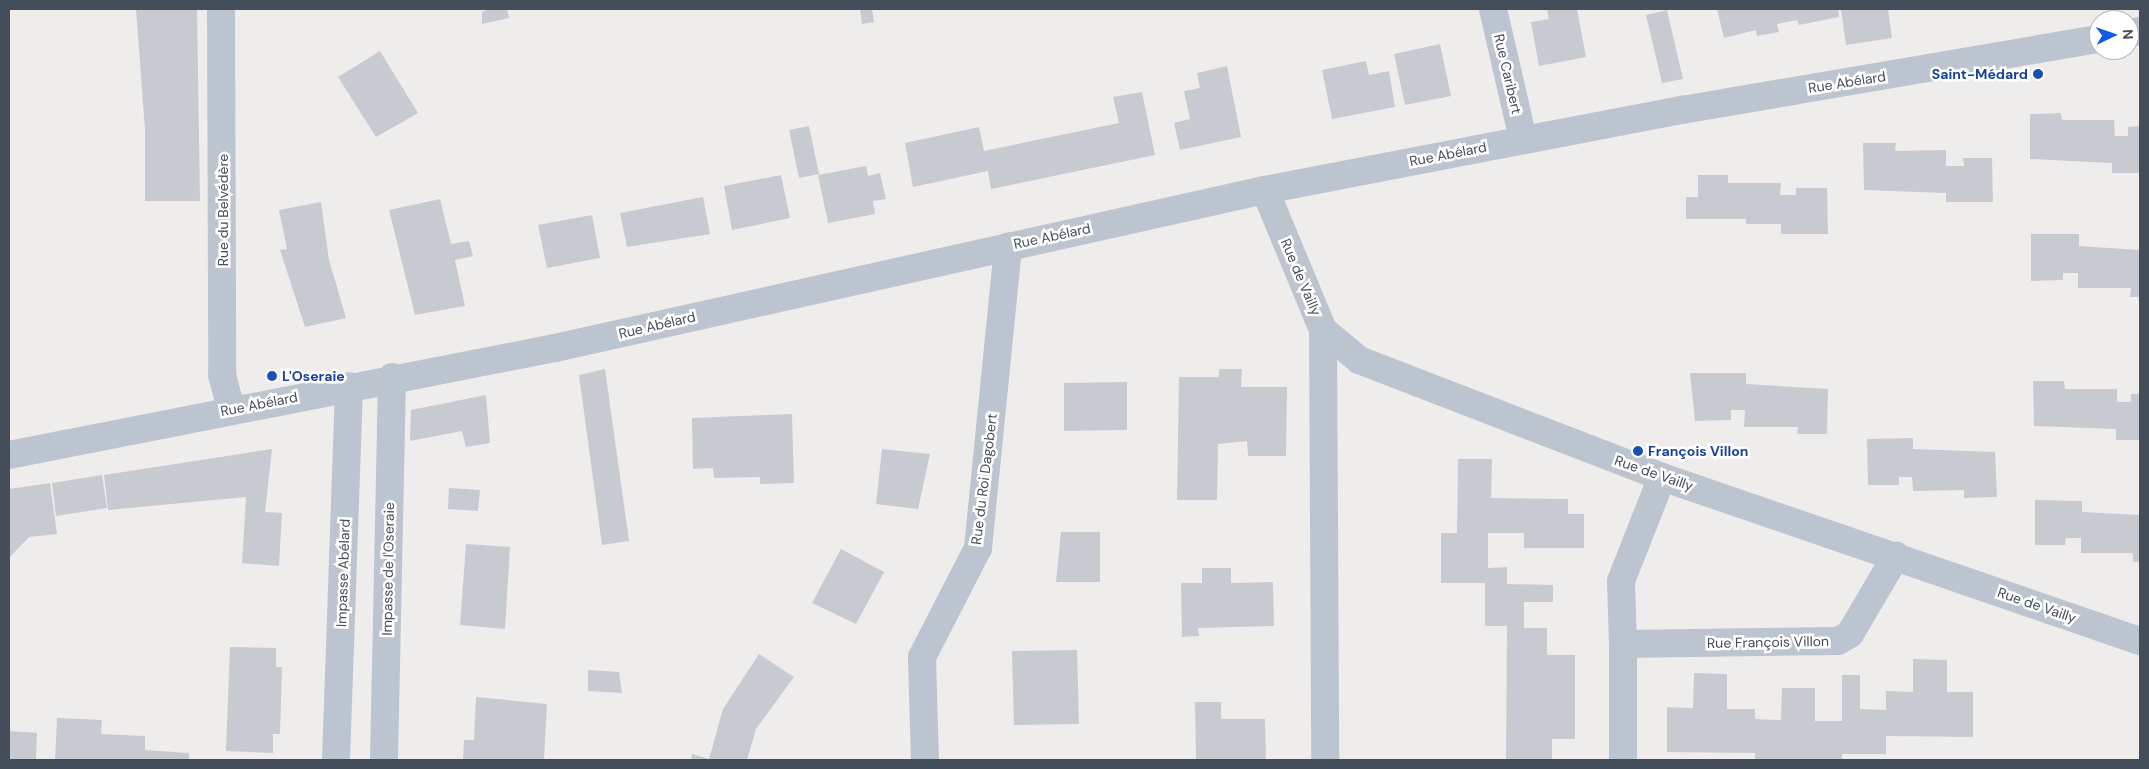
<!DOCTYPE html>
<meta charset="utf-8">
<style>
body{margin:0}
#map{position:relative;width:2149px;height:769px;overflow:hidden;background:#efecec;font-family:"DM Sans",sans-serif}
div>[style]{position:absolute}
.building>*{inset:0;background:#c8cad2}
.street>*{height:28px;margin:-14px;padding:0 14px;transform-origin:14px;border-radius:14px;background:#bcc5cf}
.dots>*{width:14px;height:14px;translate:-50% -50%;box-sizing:border-box;border:2px solid #fff;border-radius:50%}
span{translate:-50% -50%;white-space:nowrap;text-align:center;line-height:1.15;-webkit-text-stroke:5px #fff;paint-order:stroke}
.street-label{font-size:14px;color:#444d5a}
.transit-label{font-size:14px;color:#164399;font-weight:700}
.right{translate:-100% -50%;text-align:right}
.left{translate:0 -50%;text-align:left}
.frame{position:absolute;inset:0;border:10px solid #444d5a;pointer-events:none}
.north{position:absolute;left:2089px;top:10px;width:50px;height:50px;box-sizing:border-box;background:#fff;border:1px solid #b4b8bd;border-radius:50%;rotate:87deg;font-size:14px;font-weight:700;line-height:20px;text-align:center;color:#444d5a}
.north::after{content:'';display:block;margin:auto;width:18px;height:22px;background:#125ae3;clip-path:polygon(50% 0,100% 100%,50% 72%,0 100%)}
</style>
<div id="map">
<div class="building">
<div style="clip-path:polygon(136px 9px,197px 9px,200px 201px,145px 201px,145px 130px)"></div>
<div style="clip-path:polygon(489px 9px,507px 9px,509px 18px,482px 24px,482px 12px)"></div>
<div style="clip-path:polygon(860px 9px,872px 9px,874px 22px,862px 24px)"></div>
<div style="clip-path:polygon(1547px 9px,1577px 9px,1586px 57px,1539px 66px,1531px 22px,1549px 19px)"></div>
<div style="clip-path:polygon(1717px 9px,1838px 9px,1839px 17px,1799px 25px,1797px 20px,1777px 24px,1779px 32px,1757px 36px,1756px 30px,1724px 38px)"></div>
<div style="clip-path:polygon(1841px 9px,1888px 9px,1892px 38px,1846px 45px)"></div>
<div style="clip-path:polygon(1667px 10px,1683px 79px,1662px 83px,1646px 15px)"></div>
<div style="clip-path:polygon(1440px 44px,1451px 96px,1405px 105px,1394px 54px)"></div>
<div style="clip-path:polygon(380px 51px,418px 113px,376px 137px,338px 77px)"></div>
<div style="clip-path:polygon(1366px 61px,1369px 75px,1389px 71px,1395px 107px,1332px 119px,1322px 70px)"></div>
<div style="clip-path:polygon(1227px 66px,1241px 137px,1180px 150px,1174px 123px,1190px 119px,1184px 91px,1200px 88px,1197px 73px)"></div>
<div style="clip-path:polygon(1142px 92px,1155px 155px,991px 189px,988px 171px,913px 187px,905px 143px,979px 127px,984px 151px,1119px 123px,1113px 97px)"></div>
<div style="clip-path:polygon(2061px 113px,2062px 120px,2114px 120px,2115px 136px,2128px 136px,2128px 127px,2140px 126px,2140px 173px,2112px 173px,2112px 163px,2030px 159px,2030px 114px)"></div>
<div style="clip-path:polygon(809px 126px,819px 174px,799px 178px,789px 130px)"></div>
<div style="clip-path:polygon(1863px 143px,1896px 143px,1895px 151px,1946px 150px,1946px 166px,1964px 166px,1963px 158px,1992px 158px,1993px 202px,1946px 202px,1946px 193px,1864px 190px)"></div>
<div style="clip-path:polygon(866px 166px,868px 176px,880px 173px,886px 199px,873px 201px,875px 214px,828px 223px,818px 175px)"></div>
<div style="clip-path:polygon(781px 175px,790px 218px,732px 230px,724px 186px)"></div>
<div style="clip-path:polygon(1698px 175px,1728px 175px,1728px 183px,1781px 183px,1780px 195px,1796px 195px,1796px 188px,1827px 188px,1828px 234px,1781px 234px,1781px 224px,1746px 224px,1746px 219px,1686px 219px,1686px 197px,1698px 197px)"></div>
<div style="clip-path:polygon(703px 197px,710px 234px,627px 247px,620px 213px)"></div>
<div style="clip-path:polygon(440px 199px,451px 244px,469px 241px,473px 256px,455px 260px,465px 306px,415px 315px,389px 210px)"></div>
<div style="clip-path:polygon(321px 202px,329px 260px,346px 318px,305px 327px,280px 250px,287px 249px,279px 210px)"></div>
<div style="clip-path:polygon(592px 215px,600px 258px,547px 268px,538px 225px)"></div>
<div style="clip-path:polygon(2031px 234px,2079px 234px,2079px 246px,2140px 250px,2140px 297px,2130px 297px,2131px 288px,2078px 288px,2078px 273px,2063px 273px,2063px 280px,2031px 281px)"></div>
<div style="clip-path:polygon(605px 369px,629px 541px,602px 545px,579px 375px)"></div>
<div style="clip-path:polygon(1219px 369px,1242px 369px,1241px 387px,1287px 387px,1286px 456px,1248px 456px,1247px 441px,1218px 444px,1217px 500px,1177px 500px,1179px 377px,1219px 377px)"></div>
<div style="clip-path:polygon(1690px 373px,1746px 373px,1746px 384px,1828px 389px,1827px 434px,1797px 434px,1798px 427px,1744px 427px,1745px 410px,1731px 410px,1731px 420px,1695px 421px)"></div>
<div style="clip-path:polygon(2033px 381px,2064px 381px,2065px 389px,2117px 389px,2117px 402px,2131px 402px,2131px 394px,2140px 394px,2140px 440px,2116px 440px,2116px 429px,2034px 426px)"></div>
<div style="clip-path:polygon(1127px 382px,1127px 430px,1064px 431px,1064px 383px)"></div>
<div style="clip-path:polygon(486px 395px,490px 443px,466px 447px,462px 431px,410px 441px,411px 410px)"></div>
<div style="clip-path:polygon(792px 414px,794px 483px,760px 484px,760px 477px,714px 478px,713px 468px,693px 469px,692px 418px)"></div>
<div style="clip-path:polygon(1913px 438px,1913px 449px,1995px 452px,1997px 497px,1964px 498px,1964px 490px,1913px 491px,1912px 477px,1899px 477px,1899px 485px,1868px 485px,1867px 439px)"></div>
<div style="clip-path:polygon(272px 449px,265px 512px,282px 513px,279px 566px,242px 563px,246px 497px,108px 510px,104px 475px)"></div>
<div style="clip-path:polygon(882px 449px,930px 454px,918px 509px,876px 504px)"></div>
<div style="clip-path:polygon(1458px 459px,1492px 459px,1491px 498px,1568px 499px,1568px 514px,1584px 514px,1584px 548px,1524px 548px,1524px 533px,1488px 533px,1488px 568px,1507px 567px,1507px 584px,1553px 585px,1553px 602px,1524px 602px,1524px 628px,1547px 628px,1547px 655px,1575px 655px,1575px 739px,1552px 739px,1552px 760px,1506px 760px,1507px 626px,1485px 626px,1485px 583px,1441px 583px,1441px 533px,1457px 533px)"></div>
<div style="clip-path:polygon(102px 475px,107px 508px,56px 516px,52px 483px)"></div>
<div style="clip-path:polygon(50px 483px,57px 534px,29px 537px,9px 558px,9px 489px)"></div>
<div style="clip-path:polygon(449px 488px,480px 490px,478px 511px,448px 509px)"></div>
<div style="clip-path:polygon(2035px 500px,2082px 501px,2082px 512px,2140px 515px,2140px 562px,2133px 562px,2133px 553px,2081px 553px,2081px 538px,2066px 538px,2065px 545px,2035px 545px)"></div>
<div style="clip-path:polygon(1061px 532px,1100px 532px,1100px 582px,1056px 582px)"></div>
<div style="clip-path:polygon(466px 544px,510px 547px,505px 629px,460px 625px)"></div>
<div style="clip-path:polygon(841px 549px,884px 572px,856px 624px,812px 603px)"></div>
<div style="clip-path:polygon(1202px 568px,1231px 568px,1231px 583px,1273px 582px,1274px 626px,1198px 628px,1199px 636px,1182px 637px,1181px 583px,1202px 583px)"></div>
<div style="clip-path:polygon(230px 647px,276px 648px,276px 667px,282px 667px,280px 734px,273px 734px,273px 753px,226px 751px)"></div>
<div style="clip-path:polygon(1077px 650px,1079px 724px,1014px 725px,1012px 651px)"></div>
<div style="clip-path:polygon(759px 654px,794px 677px,756px 729px,747px 760px,691px 760px,692px 754px,709px 759px,723px 709px)"></div>
<div style="clip-path:polygon(1913px 659px,1947px 660px,1947px 692px,1973px 692px,1973px 737px,1886px 736px,1886px 754px,1842px 754px,1842px 760px,1755px 760px,1755px 753px,1667px 752px,1667px 707px,1693px 708px,1694px 673px,1727px 674px,1727px 709px,1755px 709px,1755px 719px,1781px 720px,1782px 688px,1815px 688px,1815px 721px,1842px 721px,1842px 675px,1860px 675px,1860px 709px,1886px 710px,1886px 691px,1913px 692px)"></div>
<div style="clip-path:polygon(588px 670px,619px 672px,622px 693px,588px 691px)"></div>
<div style="clip-path:polygon(476px 697px,547px 704px,544px 760px,463px 760px,464px 740px,474px 740px)"></div>
<div style="clip-path:polygon(1195px 702px,1221px 702px,1221px 719px,1265px 719px,1266px 760px,1196px 760px)"></div>
<div style="clip-path:polygon(57px 718px,102px 720px,101px 734px,145px 736px,145px 750px,189px 753px,189px 760px,55px 760px)"></div>
<div style="clip-path:polygon(9px 731px,37px 733px,36px 760px,9px 760px)"></div>
</div>
<div class="street">
<div style="left:221px;top:9px;width:366px;rotate:89.8deg"></div>
<div style="left:222px;top:375px;width:35px;rotate:75deg"></div>
<div style="left:1493px;top:9px;width:133px;rotate:77deg"></div>
<div style="left:2129px;top:33px;width:11px;rotate:-10deg"></div>
<div style="left:1265px;top:190px;width:152px;rotate:67.5deg"></div>
<div style="left:1323px;top:330px;width:47px;rotate:39.8deg"></div>
<div style="left:1359px;top:360px;width:325px;rotate:21.1deg"></div>
<div style="left:1662px;top:477px;width:505px;rotate:18.94deg"></div>
<div style="left:1323px;top:330px;width:430px;rotate:89.7deg"></div>
<div style="left:9px;top:455px;width:556px;rotate:-11.09deg"></div>
<div style="left:555px;top:348px;width:727px;rotate:-12.55deg"></div>
<div style="left:1265px;top:190px;width:425px;rotate:-10.9deg"></div>
<div style="left:1682px;top:110px;width:423px;rotate:-9.7deg"></div>
<div style="left:1662px;top:477px;width:112px;rotate:111.5deg"></div>
<div style="left:1621px;top:581px;width:63px;rotate:88.2deg"></div>
<div style="left:1623px;top:644px;width:215px;rotate:-0.8deg"></div>
<div style="left:1838px;top:641px;width:14px;rotate:-30deg"></div>
<div style="left:1850px;top:634px;width:91px;rotate:-59.5deg"></div>
<div style="left:336px;top:760px;width:374px;rotate:-88deg"></div>
<div style="left:384px;top:760px;width:383px;rotate:-88.8deg"></div>
<div style="left:925px;top:760px;width:103px;rotate:-91.7deg"></div>
<div style="left:922px;top:657px;width:123px;rotate:-62.8deg"></div>
<div style="left:978px;top:548px;width:303px;rotate:-84.3deg"></div>
<div style="left:1623px;top:760px;width:116px;rotate:-90deg"></div>
</div>
<div class="dots">
<div style="left:2038px;top:74px;background:#1a4fb4"></div>
<div style="left:272px;top:376px;background:#1a4fb4"></div>
<div style="left:1638px;top:451px;background:#1a4fb4"></div>
</div>
<div class="street-label">
<span style="left:1508px;top:74px;rotate:77deg">Rue Caribert</span>
<span style="left:1847px;top:82px;rotate:-9deg">Rue Abélard</span>
<span style="left:1448px;top:154px;rotate:-11deg">Rue Abélard</span>
<span style="left:223px;top:210px;rotate:-90deg">Rue du Belvédère</span>
<span style="left:1052px;top:236px;rotate:-12deg">Rue Abélard</span>
<span style="left:1301px;top:277px;rotate:67deg">Rue de Vailly</span>
<span style="left:657px;top:325px;rotate:-13deg">Rue Abélard</span>
<span style="left:259px;top:404px;rotate:-11deg">Rue Abélard</span>
<span style="left:1654px;top:473px;rotate:19deg">Rue de Vailly</span>
<span style="left:984px;top:479px;rotate:-83deg">Rue du Roi Dagobert</span>
<span style="left:388px;top:569px;rotate:-89deg">Impasse de l'Oseraie</span>
<span style="left:343px;top:573px;rotate:-88deg">Impasse Abélard</span>
<span style="left:2037px;top:605px;rotate:19deg">Rue de Vailly</span>
<span style="left:1768px;top:642px;rotate:-1deg">Rue François Villon</span>
</div>
<div class="transit-label">
<span class="right" style="left:2028px;top:74px">Saint-Médard</span>
<span class="left" style="left:282px;top:376px">L'Oseraie</span>
<span class="left" style="left:1648px;top:451px">François Villon</span>
</div>
<div class="frame"></div>
<div class="north">N</div>
</div>
